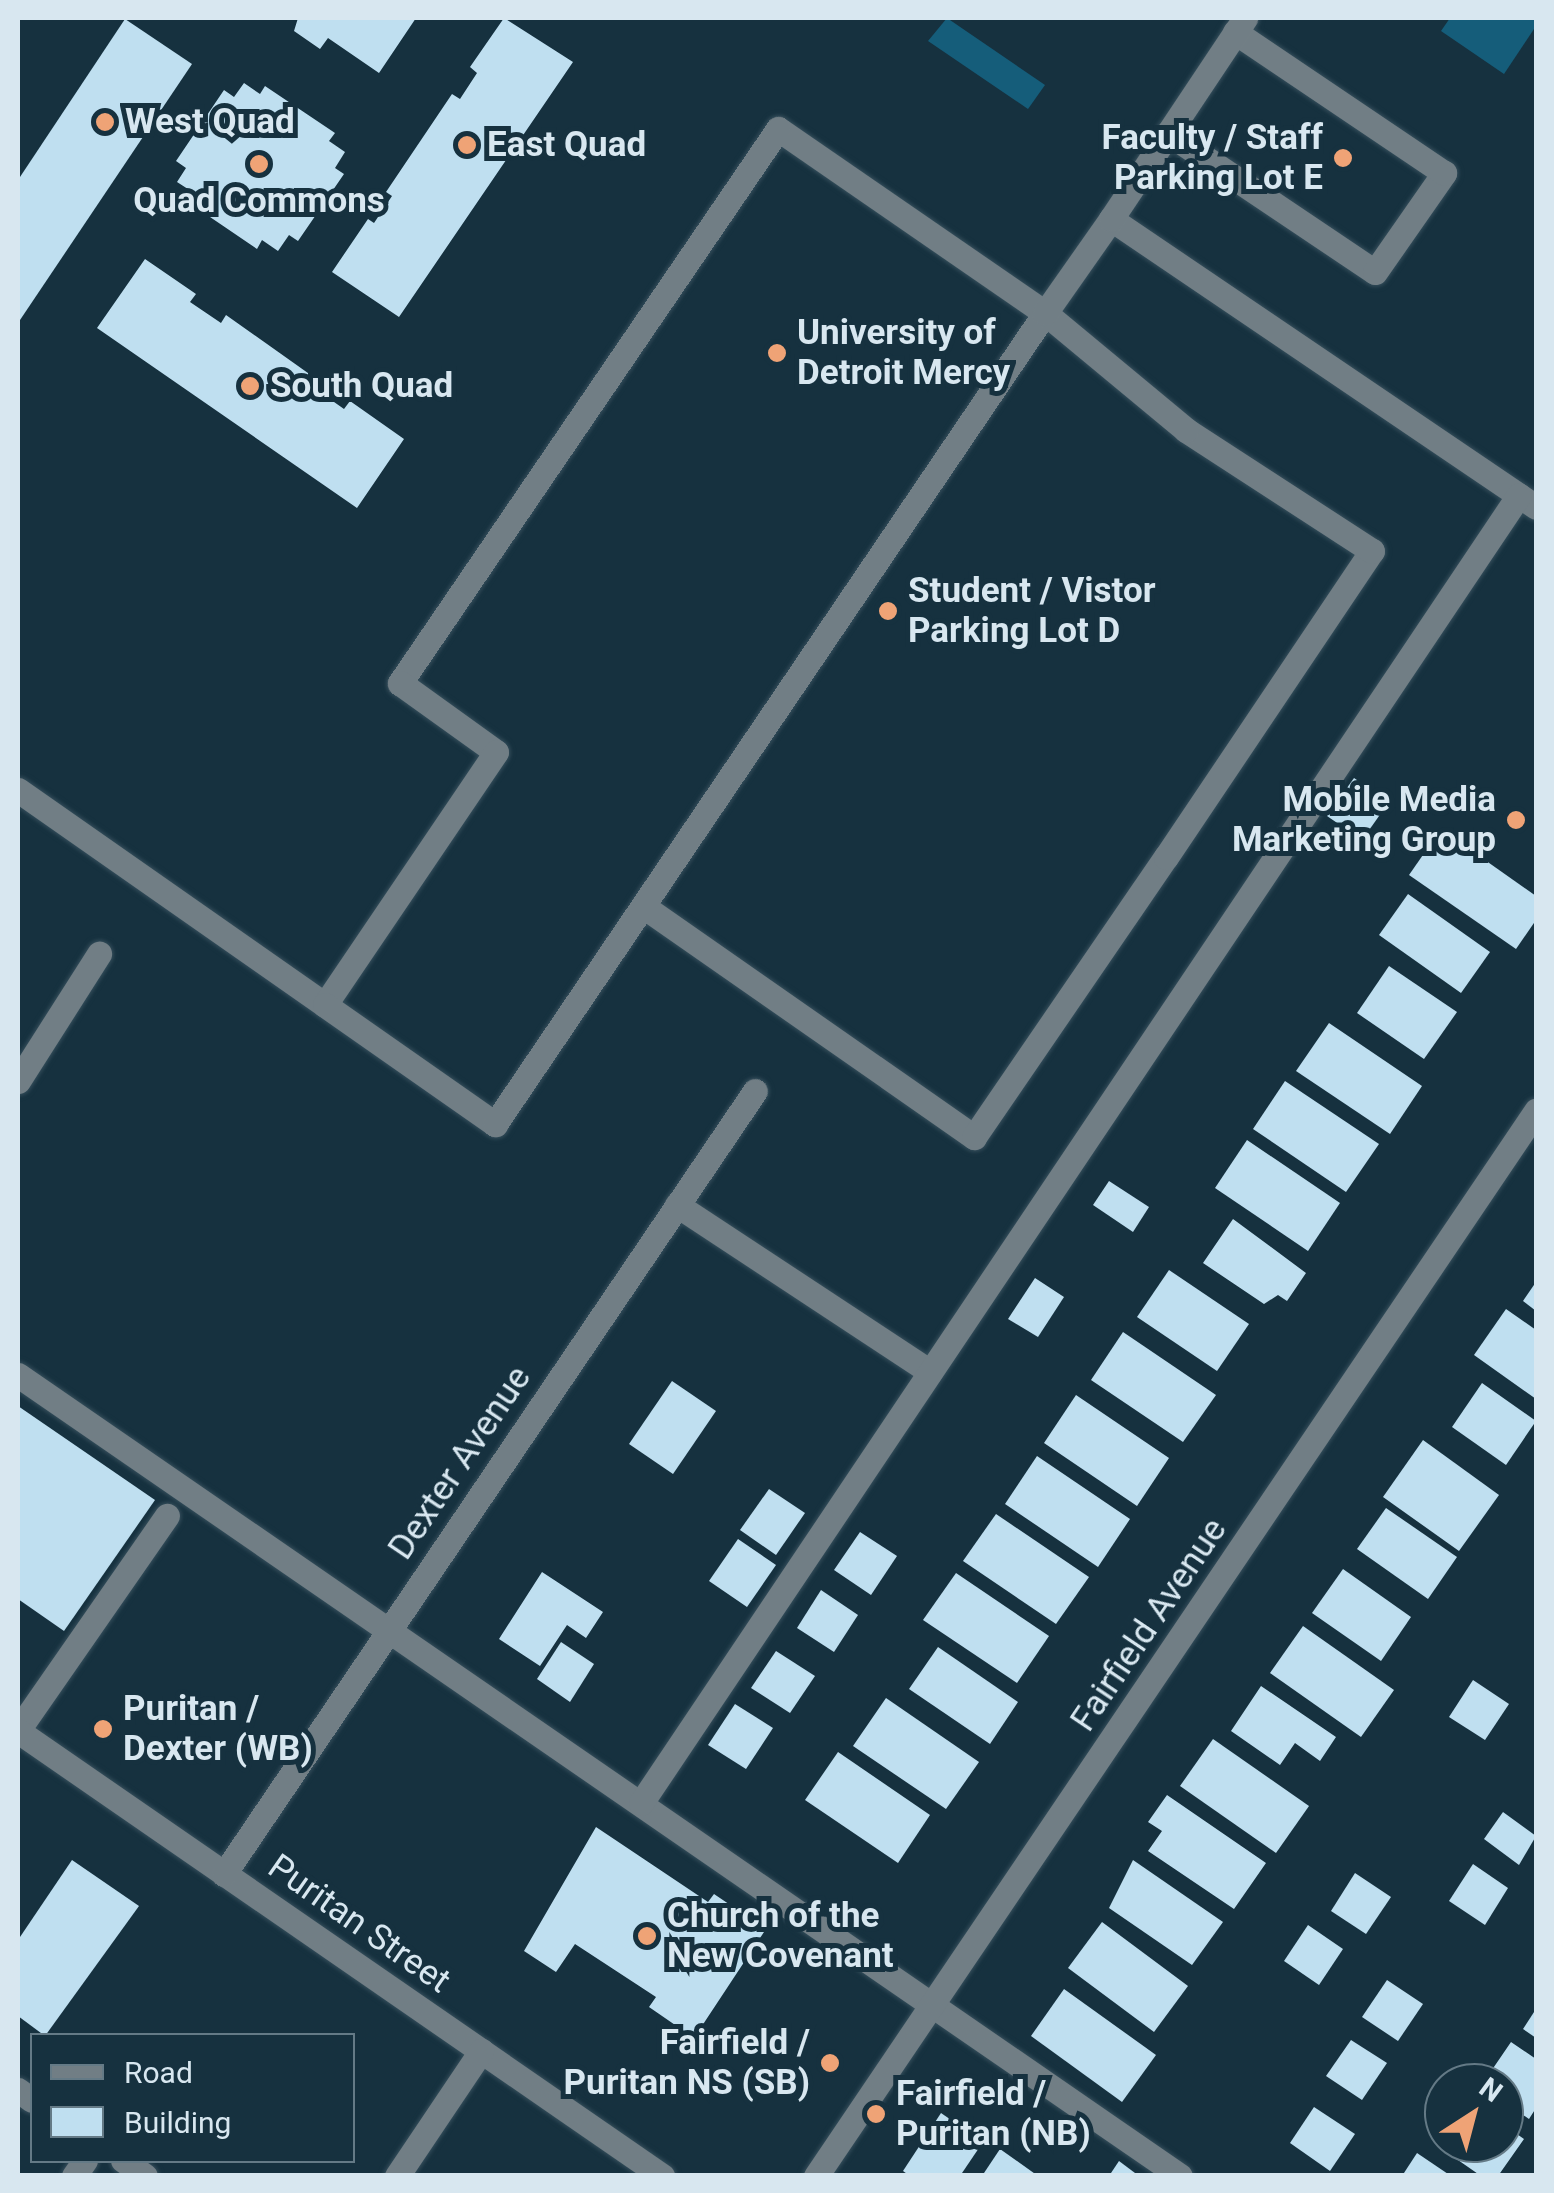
<!DOCTYPE html>
<style>
body{margin:0}
#map{position:relative;width:1554px;height:2193px;overflow:hidden;background:#16313f;font-family:Roboto,sans-serif}
div>[style]{position:absolute}
.green>*{inset:0;background:#155d7a}
.building>*{inset:0;background:#bfdff0}
.roads{filter:drop-shadow(0 0 2px #354e5b) drop-shadow(0 0 2px #354e5b)}
.minor>*{height:25px;margin:-12.5px;padding:0 12.5px;transform-origin:12.5px;border-radius:12.5px;background:#717e85}
.dots>*{width:28px;height:28px;translate:-50% -50%;box-sizing:border-box;border:5px solid #16313f;border-radius:50%}
span{translate:-50% -50%;white-space:nowrap;text-align:center;line-height:1.15;-webkit-text-stroke:10px #16313f;paint-order:stroke}
.poi-label{font-size:35px;color:#d8e7f0;font-weight:700}
.left{translate:0 -50%;text-align:left}
.right{translate:-100% -50%;text-align:right}
.street-label{font-size:35px;color:#d8e7f0}
.frame{position:absolute;inset:0;border:20px solid #d8e7f0;pointer-events:none}
.legend{position:absolute;left:30px;top:2033px;width:325px;height:130px;box-sizing:border-box;background:#16313f;border:2px solid #647a86;margin:0;padding:12px 18px;list-style:none;font-size:30px;color:#d8e7f0}
.legend li{display:flex;align-items:center;gap:20px;height:50px}
.legend b{width:50px;border:2px solid #647a86}
.north{position:absolute;left:1424px;top:2063px;width:100px;height:100px;box-sizing:border-box;background:#16313f;border:2px solid #647a86;border-radius:50%;rotate:36deg;font-size:28px;font-weight:700;line-height:40px;text-align:center;color:#d8e7f0}
.north::after{content:'';display:block;margin:auto;width:35px;height:45px;background:#efa376;clip-path:polygon(50% 0,100% 100%,50% 72%,0 100%)}
</style>
<div id="map">
<div class="green">
<div style="clip-path:polygon(947px 18px,1045px 85px,1028px 109px,928px 41px)"></div>
<div style="clip-path:polygon(1450px 18px,1536px 18px,1536px 26px,1504px 74px,1441px 31px)"></div>
</div>
<div class="building">
<div style="clip-path:polygon(298px 18px,416px 18px,379px 73px,328px 38px,320px 49px,294px 31px)"></div>
<div style="clip-path:polygon(504px 18px,573px 62px,399px 317px,332px 272px,368px 219px,374px 223px,392px 196px,386px 192px,452px 94px,460px 99px,477px 73px,470px 67px)"></div>
<div style="clip-path:polygon(125px 19px,192px 64px,18px 323px,18px 180px)"></div>
<div style="clip-path:polygon(244px 83px,260px 94px,265px 86px,335px 133px,329px 141px,345px 152px,335px 168px,344px 174px,298px 241px,289px 235px,278px 251px,262px 240px,257px 249px,185px 200px,191px 191px,177px 182px,186px 168px,176px 161px,224px 90px,234px 97px)"></div>
<div style="clip-path:polygon(145px 259px,196px 294px,190px 302px,221px 323px,226px 315px,322px 383px,317px 390px,344px 409px,350px 401px,404px 439px,357px 508px,97px 328px)"></div>
<div style="clip-path:polygon(1354px 778px,1389px 802px,1362px 840px,1327px 816px)"></div>
<div style="clip-path:polygon(1441px 829px,1536px 896px,1536px 920px,1516px 949px,1409px 875px)"></div>
<div style="clip-path:polygon(1408px 894px,1490px 952px,1461px 993px,1379px 935px)"></div>
<div style="clip-path:polygon(1389px 966px,1457px 1012px,1424px 1059px,1357px 1013px)"></div>
<div style="clip-path:polygon(1329px 1023px,1422px 1086px,1390px 1134px,1296px 1071px)"></div>
<div style="clip-path:polygon(1285px 1081px,1379px 1144px,1346px 1192px,1253px 1129px)"></div>
<div style="clip-path:polygon(1247px 1140px,1340px 1203px,1308px 1251px,1215px 1188px)"></div>
<div style="clip-path:polygon(1109px 1181px,1149px 1207px,1133px 1232px,1093px 1205px)"></div>
<div style="clip-path:polygon(1233px 1219px,1306px 1273px,1287px 1301px,1278px 1295px,1264px 1304px,1203px 1263px)"></div>
<div style="clip-path:polygon(1169px 1270px,1249px 1324px,1217px 1371px,1137px 1317px)"></div>
<div style="clip-path:polygon(1035px 1278px,1064px 1297px,1038px 1337px,1008px 1319px)"></div>
<div style="clip-path:polygon(1536px 1282px,1536px 1311px,1523px 1301px)"></div>
<div style="clip-path:polygon(1506px 1309px,1536px 1330px,1536px 1399px,1474px 1355px)"></div>
<div style="clip-path:polygon(1123px 1332px,1216px 1395px,1183px 1442px,1091px 1380px)"></div>
<div style="clip-path:polygon(672px 1381px,716px 1411px,673px 1474px,629px 1444px)"></div>
<div style="clip-path:polygon(1482px 1383px,1536px 1421px,1506px 1465px,1452px 1427px)"></div>
<div style="clip-path:polygon(1076px 1395px,1169px 1458px,1137px 1506px,1044px 1443px)"></div>
<div style="clip-path:polygon(18px 1406px,155px 1500px,64px 1631px,18px 1599px)"></div>
<div style="clip-path:polygon(1423px 1440px,1499px 1495px,1459px 1551px,1383px 1497px)"></div>
<div style="clip-path:polygon(1037px 1456px,1130px 1519px,1098px 1567px,1005px 1504px)"></div>
<div style="clip-path:polygon(769px 1489px,805px 1513px,776px 1555px,740px 1530px)"></div>
<div style="clip-path:polygon(1386px 1508px,1457px 1557px,1428px 1599px,1357px 1549px)"></div>
<div style="clip-path:polygon(996px 1514px,1089px 1577px,1056px 1624px,963px 1561px)"></div>
<div style="clip-path:polygon(860px 1532px,897px 1556px,871px 1595px,834px 1570px)"></div>
<div style="clip-path:polygon(738px 1539px,776px 1565px,747px 1607px,709px 1581px)"></div>
<div style="clip-path:polygon(1343px 1569px,1411px 1617px,1381px 1661px,1312px 1613px)"></div>
<div style="clip-path:polygon(542px 1572px,603px 1612px,586px 1638px,567px 1625px,540px 1666px,499px 1639px)"></div>
<div style="clip-path:polygon(956px 1573px,1049px 1636px,1017px 1683px,923px 1620px)"></div>
<div style="clip-path:polygon(821px 1590px,858px 1615px,834px 1652px,797px 1628px)"></div>
<div style="clip-path:polygon(1303px 1626px,1394px 1690px,1361px 1737px,1270px 1673px)"></div>
<div style="clip-path:polygon(561px 1642px,594px 1664px,570px 1702px,537px 1679px)"></div>
<div style="clip-path:polygon(938px 1647px,1018px 1702px,990px 1744px,909px 1689px)"></div>
<div style="clip-path:polygon(776px 1651px,815px 1676px,790px 1713px,751px 1688px)"></div>
<div style="clip-path:polygon(1473px 1680px,1509px 1704px,1485px 1740px,1449px 1717px)"></div>
<div style="clip-path:polygon(1261px 1686px,1336px 1737px,1320px 1761px,1295px 1743px,1280px 1765px,1231px 1731px)"></div>
<div style="clip-path:polygon(886px 1698px,979px 1762px,946px 1809px,853px 1746px)"></div>
<div style="clip-path:polygon(735px 1704px,773px 1728px,746px 1769px,708px 1745px)"></div>
<div style="clip-path:polygon(1213px 1739px,1309px 1806px,1276px 1853px,1180px 1786px)"></div>
<div style="clip-path:polygon(838px 1752px,930px 1815px,898px 1863px,805px 1800px)"></div>
<div style="clip-path:polygon(1167px 1795px,1266px 1863px,1234px 1909px,1148px 1851px,1162px 1831px,1148px 1822px)"></div>
<div style="clip-path:polygon(1503px 1812px,1536px 1836px,1519px 1865px,1484px 1839px)"></div>
<div style="clip-path:polygon(596px 1827px,708px 1902px,714px 1894px,766px 1929px,694px 2038px,649px 2007px,656px 1997px,575px 1944px,556px 1972px,524px 1951px)"></div>
<div style="clip-path:polygon(72px 1860px,139px 1906px,45px 2036px,18px 2016px,18px 1940px)"></div>
<div style="clip-path:polygon(1133px 1860px,1223px 1922px,1192px 1965px,1109px 1908px)"></div>
<div style="clip-path:polygon(1473px 1864px,1508px 1888px,1485px 1925px,1449px 1901px)"></div>
<div style="clip-path:polygon(1355px 1873px,1391px 1897px,1366px 1934px,1331px 1911px)"></div>
<div style="clip-path:polygon(1102px 1922px,1188px 1986px,1154px 2032px,1068px 1968px)"></div>
<div style="clip-path:polygon(1308px 1925px,1343px 1949px,1319px 1985px,1284px 1961px)"></div>
<div style="clip-path:polygon(1387px 1980px,1423px 2004px,1398px 2041px,1362px 2017px)"></div>
<div style="clip-path:polygon(1064px 1989px,1156px 2055px,1122px 2102px,1031px 2036px)"></div>
<div style="clip-path:polygon(1536px 2009px,1536px 2038px,1523px 2029px)"></div>
<div style="clip-path:polygon(1351px 2040px,1387px 2063px,1362px 2100px,1326px 2076px)"></div>
<div style="clip-path:polygon(1511px 2042px,1536px 2059px,1536px 2108px,1529px 2119px,1504px 2102px,1504px 2083px,1483px 2083px)"></div>
<div style="clip-path:polygon(1314px 2107px,1355px 2134px,1330px 2171px,1290px 2143px)"></div>
<div style="clip-path:polygon(941px 2113px,983px 2142px,960px 2176px,910px 2176px,903px 2171px)"></div>
<div style="clip-path:polygon(1504px 2125px,1524px 2139px,1498px 2176px,1481px 2176px,1445px 2151px,1450px 2143px,1504px 2143px)"></div>
<div style="clip-path:polygon(1000px 2149px,1038px 2176px,982px 2176px)"></div>
<div style="clip-path:polygon(1417px 2153px,1451px 2176px,1402px 2176px)"></div>
<div style="clip-path:polygon(1119px 2161px,1139px 2176px,1109px 2176px)"></div>
</div>
<div class="roads">
<div class="minor">
<div style="left:1168px;top:133px;width:249px;rotate:33.9deg"></div>
<div style="left:1375px;top:272px;width:121px;rotate:-55.1deg"></div>
<div style="left:1444px;top:173px;width:252px;rotate:-146deg"></div>
<div style="left:1111px;top:219px;width:513px;rotate:34.12deg"></div>
<div style="left:18px;top:790px;width:375px;rotate:35deg"></div>
<div style="left:643px;top:906px;width:404px;rotate:34.9deg"></div>
<div style="left:974px;top:1137px;width:340px;rotate:-55.6deg"></div>
<div style="left:1166px;top:857px;width:369px;rotate:-56.1deg"></div>
<div style="left:1372px;top:551px;width:222px;rotate:-147deg"></div>
<div style="left:1186px;top:430px;width:183px;rotate:-140.3deg"></div>
<div style="left:1045px;top:313px;width:324px;rotate:-145.4deg"></div>
<div style="left:778px;top:129px;width:671px;rotate:124.31deg"></div>
<div style="left:400px;top:683px;width:118px;rotate:35.7deg"></div>
<div style="left:496px;top:752px;width:305px;rotate:124.1deg"></div>
<div style="left:325px;top:1005px;width:208px;rotate:35deg"></div>
<div style="left:495px;top:1124px;width:980px;rotate:-55.86deg"></div>
<div style="left:1045px;top:313px;width:115px;rotate:-54.9deg"></div>
<div style="left:1111px;top:219px;width:242px;rotate:-56.3deg"></div>
<div style="left:18px;top:1081px;width:151px;rotate:-57.5deg"></div>
<div style="left:677px;top:1205px;width:303px;rotate:33.4deg"></div>
<div style="left:18px;top:1375px;width:1411px;rotate:34.58deg"></div>
<div style="left:18px;top:1730px;width:261px;rotate:-55.2deg"></div>
<div style="left:18px;top:1731px;width:783px;rotate:34.64deg"></div>
<div style="left:641px;top:1803px;width:1575px;rotate:-56.13deg"></div>
<div style="left:224px;top:1874px;width:946px;rotate:-55.86deg"></div>
<div style="left:18px;top:2090px;width:17px;rotate:36deg"></div>
<div style="left:123px;top:2160px;width:27px;rotate:36deg"></div>
<div style="left:74px;top:2176px;width:19px;rotate:-55deg"></div>
<div style="left:397px;top:2176px;width:151px;rotate:-56.1deg"></div>
<div style="left:816px;top:2176px;width:1286px;rotate:-55.94deg"></div>
</div>
</div>
<div class="dots">
<div style="left:105px;top:122px;background:#efa376"></div>
<div style="left:467px;top:145px;background:#efa376"></div>
<div style="left:1343px;top:158px;background:#efa376"></div>
<div style="left:259px;top:164px;background:#efa376"></div>
<div style="left:777px;top:353px;background:#efa376"></div>
<div style="left:250px;top:386px;background:#efa376"></div>
<div style="left:888px;top:611px;background:#efa376"></div>
<div style="left:1516px;top:820px;background:#efa376"></div>
<div style="left:103px;top:1729px;background:#efa376"></div>
<div style="left:647px;top:1936px;background:#efa376"></div>
<div style="left:830px;top:2063px;background:#efa376"></div>
<div style="left:876px;top:2114px;background:#efa376"></div>
</div>
<div class="poi-label">
<span class="left" style="left:125px;top:122px">West Quad</span>
<span class="right" style="left:1323px;top:158px">Faculty / Staff<br>Parking Lot E</span>
<span class="left" style="left:487px;top:145px">East Quad</span>
<span style="left:259px;top:201px">Quad Commons</span>
<span class="left" style="left:797px;top:353px">University of<br>Detroit Mercy</span>
<span class="left" style="left:270px;top:386px">South Quad</span>
<span class="left" style="left:908px;top:611px">Student / Vistor<br>Parking Lot D</span>
<span class="right" style="left:1496px;top:820px">Mobile Media<br>Marketing Group</span>
<span class="left" style="left:123px;top:1729px">Puritan /<br>Dexter (WB)</span>
<span class="left" style="left:667px;top:1936px">Church of the<br>New Covenant</span>
<span class="right" style="left:810px;top:2063px">Fairfield /<br>Puritan NS (SB)</span>
<span class="left" style="left:896px;top:2114px">Fairfield /<br>Puritan (NB)</span>
</div>
<div class="street-label">
<span style="left:460px;top:1463px;rotate:-56deg">Dexter Avenue</span>
<span style="left:1149px;top:1625px;rotate:-56deg">Fairfield Avenue</span>
<span style="left:359px;top:1924px;rotate:35deg">Puritan Street</span>
</div>
<div class="frame"></div>
<ul class="legend">
<li><b style="height:12px;background:#717e85"></b>Road</li>
<li><b style="height:28px;background:#bfdff0"></b>Building</li>
</ul>
<div class="north">N</div>
</div>
